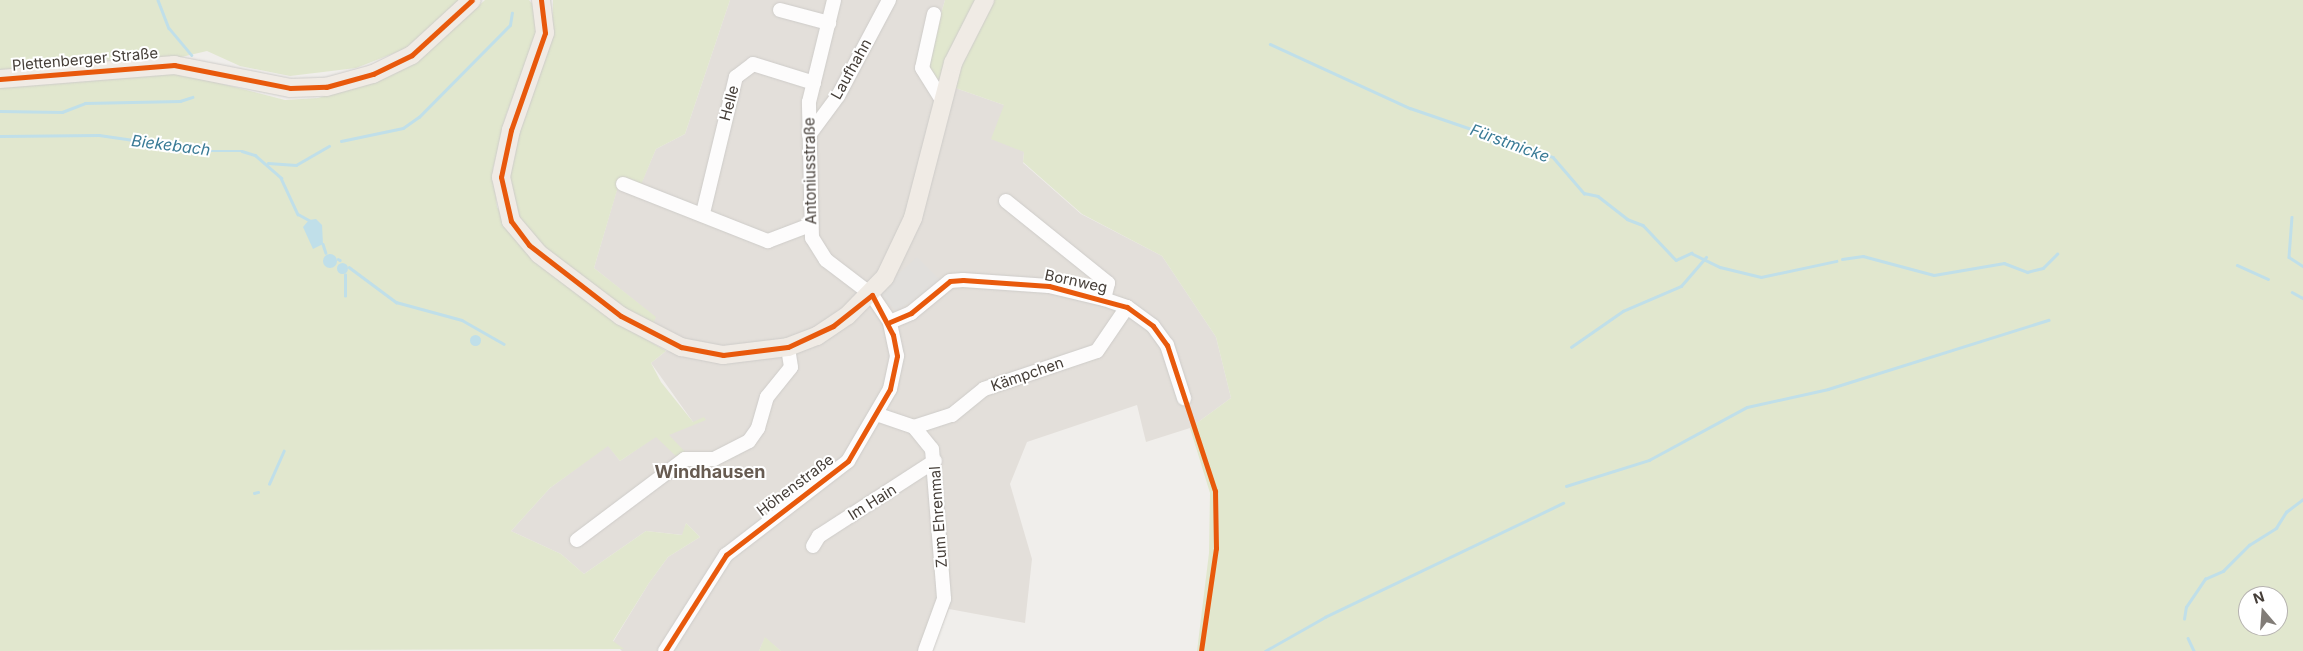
<!DOCTYPE html>
<meta charset="utf-8">
<style>
body{margin:0}
#map{position:relative;width:2303px;height:651px;overflow:hidden;background:#f0eeeb;font-family:Inter,sans-serif}
div>[style]{position:absolute}
.residential>*{inset:0;background:#e3dfda}
.green>*{inset:0;background:#e1e7ce}
.parking>*{inset:0;background:#e1dfdc}
.water>*{inset:0;background:#c0dfe9}
.round{border-radius:50%}
.stream>*{height:2.5px;margin:-1.25px;padding:0 1.25px;transform-origin:1.25px;border-radius:1.25px;background:#c0dfe9}
.roads{filter:drop-shadow(0 0 1px #ceccc9) drop-shadow(0 0 1px #ceccc9)}
.minor>*{height:14px;margin:-7px;padding:0 7px;transform-origin:7px;border-radius:7px;background:#fdfcfc}
.major>*{height:18px;margin:-9px;padding:0 9px;transform-origin:9px;border-radius:9px;background:#f0ebe5}
.cycleway>*{height:5px;margin:-2.5px;padding:0 2.5px;transform-origin:2.5px;border-radius:2.5px;background:#e8590c}
span{translate:-50% -50%;white-space:nowrap;text-align:center;line-height:1.15;-webkit-text-stroke:4px #fff;paint-order:stroke}
.street-label{font-size:15px;color:#453e38}
.water-label{font-size:16px;color:#3a7b96;font-style:italic}
.quarter-label{font-size:18px;color:#675b51;font-weight:700}
.north{position:absolute;left:2238px;top:586px;width:50px;height:50px;box-sizing:border-box;background:#fff;border:1px solid #b5b2af;border-radius:50%;rotate:342deg;font-size:14px;font-weight:700;line-height:20px;text-align:center;color:#453e38}
.north::after{content:'';display:block;margin:auto;width:18px;height:22px;background:#817c77;clip-path:polygon(50% 0,100% 100%,50% 72%,0 100%)}
</style>
<div id="map">
<div class="residential">
<div style="clip-path:polygon(730px 0,945px 0,926px 66px,941px 83px,1004px 105px,1024px 152px,1023px 163px,1081px 214px,1162px 256px,1216px 337px,1231px 398px,1190px 428px,1146px 442px,1137px 405px,1027px 442px,1010px 484px,1032px 559px,1025px 623px,949px 609px,931px 651px,781px 651px,765px 638px,759px 651px,622px 651px,613px 642px,649px 583px,668px 557px,700px 537px,686px 523px,683px 535px,646px 531px,584px 574px,561px 554px,511px 531px,550px 488px,608px 445px,620px 461px,656px 436px,693px 422px,651px 363px,666px 351px,725px 360px,651px 328px,655px 317px,594px 268px,620px 179px,640px 186px,656px 149px,685px 134px)"></div>
</div>
<div class="green">
<div style="clip-path:polygon(0 0,460px 0,410px 47px,356px 68px,290px 76px,240px 66px,207px 51px,177px 58px,93px 60px,0 71px)"></div>
<div style="clip-path:polygon(485px 0,529px 0,536px 8px,537px 36px,506px 115px,493px 169px,497px 207px,521px 247px,639px 335px,666px 351px,651px 363px,661px 382px,693px 422px,704px 417px,706px 420px,669px 435px,689px 456px,679px 459px,656px 437px,620px 461px,608px 446px,550px 488px,511px 531px,561px 554px,584px 574px,646px 531px,682px 535px,686px 523px,700px 537px,668px 557px,649px 583px,613px 641px,624px 649px,0 651px,0 86px,180px 73px,285px 100px,318px 98px,390px 75px,437px 44px)"></div>
<div style="clip-path:polygon(553px 0,730px 0,685px 134px,656px 149px,640px 187px,620px 180px,594px 268px,656px 317px,651px 328px,551px 256px,526px 231px,510px 196px,509px 161px,552px 36px)"></div>
<div style="clip-path:polygon(evenodd,945px 0,2303px 0,2303px 651px,1197px 651px,1209px 553px,1210px 493px,1190px 428px,1231px 398px,1216px 337px,1162px 256px,1082px 214px,1023px 162px,1024px 152px,991px 139px,1004px 105px,941px 83px,926px 66px,945px 0,2248px 596px,2278px 596px,2278px 626px,2248px 626px,2248px 596px)"></div>
<div style="clip-path:polygon(765px 637px,781px 651px,759px 651px)"></div>
</div>
<div class="parking">
<div style="clip-path:polygon(917px 257px,942px 282px,896px 311px,878px 292px)"></div>
</div>
<div class="water">
<div style="clip-path:polygon(309px 220px,316px 219px,322px 225px,323px 244px,313px 249px,303px 227px)"></div>
<div class="round" style="left:323px;top:254px;width:14px;height:14px"></div>
<div class="round" style="left:336.5px;top:262.5px;width:11px;height:11px"></div>
<div class="round" style="left:469.5px;top:334.5px;width:11px;height:11px"></div>
</div>
<div class="stream">
<div style="left:158px;top:0;width:30px;rotate:69deg"></div>
<div style="left:169px;top:28px;width:35px;rotate:50deg"></div>
<div style="left:1270px;top:44px;width:154px;rotate:24.6deg"></div>
<div style="left:1410px;top:108px;width:151px;rotate:18.9deg"></div>
<div style="left:1553px;top:157px;width:48px;rotate:49.3deg"></div>
<div style="left:1584px;top:193px;width:14px;rotate:12deg"></div>
<div style="left:1598px;top:196px;width:37px;rotate:38deg"></div>
<div style="left:1627px;top:219px;width:17px;rotate:21deg"></div>
<div style="left:1643px;top:225px;width:48px;rotate:46.7deg"></div>
<div style="left:1676px;top:260px;width:17px;rotate:-25deg"></div>
<div style="left:1691px;top:253px;width:32px;rotate:26deg"></div>
<div style="left:1720px;top:267px;width:42px;rotate:13.7deg"></div>
<div style="left:1761px;top:277px;width:77px;rotate:-12deg"></div>
<div style="left:0;top:111px;width:62px;rotate:0.9deg"></div>
<div style="left:62px;top:112px;width:25px;rotate:-21deg"></div>
<div style="left:85px;top:103px;width:95px;rotate:-1.2deg"></div>
<div style="left:180px;top:101px;width:13px;rotate:-18deg"></div>
<div style="left:0;top:136px;width:99px;rotate:-0.6deg"></div>
<div style="left:99px;top:135px;width:111px;rotate:8.3deg"></div>
<div style="left:209px;top:151px;width:33px"></div>
<div style="left:242px;top:151px;width:14px;rotate:17deg"></div>
<div style="left:255px;top:155px;width:35px;rotate:41deg"></div>
<div style="left:281px;top:178px;width:40px;rotate:65deg"></div>
<div style="left:298px;top:214px;width:13px;rotate:29deg"></div>
<div style="left:341px;top:141px;width:63px;rotate:-11.8deg"></div>
<div style="left:403px;top:128px;width:19px;rotate:-35deg"></div>
<div style="left:419px;top:117px;width:129px;rotate:-45.3deg"></div>
<div style="left:510px;top:25px;width:12px;rotate:-81deg"></div>
<div style="left:268px;top:163px;width:28px;rotate:4deg"></div>
<div style="left:296px;top:165px;width:38px;rotate:-30deg"></div>
<div style="left:2292px;top:217px;width:40px;rotate:94.3deg"></div>
<div style="left:2289px;top:257px;width:17px;rotate:33deg"></div>
<div style="left:323px;top:244px;width:9px;rotate:72deg"></div>
<div style="left:338px;top:259px;width:2px;rotate:27deg"></div>
<div style="left:1842px;top:259px;width:21px;rotate:-8deg"></div>
<div style="left:1863px;top:256px;width:73px;rotate:15deg"></div>
<div style="left:1934px;top:275px;width:71px;rotate:-9.7deg"></div>
<div style="left:2004px;top:263px;width:25px;rotate:21deg"></div>
<div style="left:2027px;top:272px;width:16px;rotate:-14deg"></div>
<div style="left:2043px;top:268px;width:20px;rotate:-45deg"></div>
<div style="left:2237px;top:265px;width:34px;rotate:24deg"></div>
<div style="left:349px;top:267px;width:59px;rotate:36.7deg"></div>
<div style="left:396px;top:302px;width:68px;rotate:15.3deg"></div>
<div style="left:462px;top:320px;width:48px;rotate:29.7deg"></div>
<div style="left:2292px;top:292px;width:13px;rotate:29deg"></div>
<div style="left:345px;top:296px;width:21px;rotate:-90deg"></div>
<div style="left:1571px;top:347px;width:63px;rotate:-34.7deg"></div>
<div style="left:1623px;top:311px;width:63px;rotate:-23.3deg"></div>
<div style="left:1681px;top:286px;width:38px;rotate:-49deg"></div>
<div style="left:269px;top:484px;width:36px;rotate:-66deg"></div>
<div style="left:1566px;top:486px;width:87px;rotate:-17.4deg"></div>
<div style="left:1649px;top:460px;width:111px;rotate:-28.4deg"></div>
<div style="left:1747px;top:407px;width:83px;rotate:-12.5deg"></div>
<div style="left:1828px;top:389px;width:231px;rotate:-17.4deg"></div>
<div style="left:254px;top:493px;width:4px;rotate:-14deg"></div>
<div style="left:2184px;top:619px;width:12px;rotate:-81deg"></div>
<div style="left:2186px;top:607px;width:34px;rotate:-56deg"></div>
<div style="left:2205px;top:579px;width:20px;rotate:-24deg"></div>
<div style="left:2223px;top:571px;width:37px;rotate:-45deg"></div>
<div style="left:2249px;top:545px;width:32px;rotate:-32deg"></div>
<div style="left:2276px;top:528px;width:19px;rotate:-58deg"></div>
<div style="left:2286px;top:512px;width:21px;rotate:-37deg"></div>
<div style="left:2188px;top:638px;width:14px;rotate:65deg"></div>
<div style="left:1265px;top:651px;width:69px;rotate:-29.5deg"></div>
<div style="left:1325px;top:617px;width:264px;rotate:-25.6deg"></div>
</div>
<div class="roads">
<div class="minor">
<div style="left:780px;top:10px;width:51px;rotate:14.9deg"></div>
<div style="left:934px;top:14px;width:55px;rotate:102.5deg"></div>
<div style="left:922px;top:68px;width:36px;rotate:58deg"></div>
<div style="left:809px;top:135px;width:49px;rotate:-53.4deg"></div>
<div style="left:838px;top:96px;width:109px;rotate:-62deg"></div>
<div style="left:623px;top:184px;width:156px;rotate:21.5deg"></div>
<div style="left:768px;top:241px;width:45px;rotate:-20.9deg"></div>
<div style="left:1006px;top:201px;width:131px;rotate:38.8deg"></div>
<div style="left:1108px;top:283px;width:16px;rotate:104deg"></div>
<div style="left:703px;top:213px;width:140px;rotate:-76.4deg"></div>
<div style="left:736px;top:77px;width:21px;rotate:-37deg"></div>
<div style="left:753px;top:64px;width:64px;rotate:17.3deg"></div>
<div style="left:890px;top:322px;width:23px;rotate:-23deg"></div>
<div style="left:911px;top:313px;width:50px;rotate:-39.4deg"></div>
<div style="left:950px;top:281px;width:13px;rotate:-4deg"></div>
<div style="left:963px;top:280px;width:86px;rotate:4deg"></div>
<div style="left:1049px;top:286px;width:57px;rotate:13.3deg"></div>
<div style="left:1104px;top:299px;width:24px;rotate:19deg"></div>
<div style="left:1127px;top:307px;width:32px;rotate:36deg"></div>
<div style="left:1153px;top:326px;width:24px;rotate:54deg"></div>
<div style="left:1167px;top:345px;width:56px;rotate:72.2deg"></div>
<div style="left:876px;top:414px;width:40px;rotate:18.9deg"></div>
<div style="left:914px;top:427px;width:28px;rotate:51deg"></div>
<div style="left:932px;top:449px;width:150px;rotate:85.4deg"></div>
<div style="left:944px;top:599px;width:55px;rotate:110.1deg"></div>
<div style="left:914px;top:427px;width:40px;rotate:-18deg"></div>
<div style="left:952px;top:415px;width:41px;rotate:-39.1deg"></div>
<div style="left:984px;top:389px;width:119px;rotate:-18.6deg"></div>
<div style="left:1097px;top:351px;width:53px;rotate:-55.7deg"></div>
<div style="left:577px;top:540px;width:135px;rotate:-36.9deg"></div>
<div style="left:685px;top:459px;width:29px"></div>
<div style="left:714px;top:459px;width:39px;rotate:-27deg"></div>
<div style="left:749px;top:441px;width:16px;rotate:-55deg"></div>
<div style="left:758px;top:428px;width:32px;rotate:-74deg"></div>
<div style="left:767px;top:397px;width:38px;rotate:-51deg"></div>
<div style="left:791px;top:367px;width:20px;rotate:-99deg"></div>
<div style="left:813px;top:546px;width:12px;rotate:-59deg"></div>
<div style="left:819px;top:536px;width:138px;rotate:-32.9deg"></div>
<div style="left:665px;top:651px;width:114px;rotate:-57.6deg"></div>
<div style="left:726px;top:555px;width:154px;rotate:-37.6deg"></div>
<div style="left:848px;top:461px;width:83px;rotate:-59.7deg"></div>
<div style="left:890px;top:389px;width:34px;rotate:-78deg"></div>
<div style="left:897px;top:356px;width:35px;rotate:-102deg"></div>
<div style="left:890px;top:322px;width:32px;rotate:-124deg"></div>
<div style="left:872px;top:295px;width:58px;rotate:-142.7deg"></div>
<div style="left:826px;top:260px;width:26px;rotate:-122deg"></div>
<div style="left:812px;top:238px;width:136px;rotate:-91.3deg"></div>
<div style="left:809px;top:102px;width:105px;rotate:-76.2deg"></div>
</div>
<div class="major">
<div style="left:541px;top:0;width:33px;rotate:83deg"></div>
<div style="left:545px;top:33px;width:103px;rotate:109.3deg"></div>
<div style="left:511px;top:130px;width:48px;rotate:102deg"></div>
<div style="left:501px;top:177px;width:45px;rotate:77.2deg"></div>
<div style="left:511px;top:221px;width:43px;rotate:49.7deg"></div>
<div style="left:539px;top:254px;width:103px;rotate:37.1deg"></div>
<div style="left:621px;top:316px;width:68px;rotate:27.3deg"></div>
<div style="left:681px;top:347px;width:43px;rotate:10.8deg"></div>
<div style="left:723px;top:355px;width:65px;rotate:-7deg"></div>
<div style="left:788px;top:347px;width:31px;rotate:-21deg"></div>
<div style="left:817px;top:336px;width:36px;rotate:-34deg"></div>
<div style="left:847px;top:316px;width:54px;rotate:-45.7deg"></div>
<div style="left:885px;top:277px;width:65px;rotate:-64.6deg"></div>
<div style="left:913px;top:218px;width:160px;rotate:-75.5deg"></div>
<div style="left:953px;top:63px;width:71px;rotate:-63.1deg"></div>
<div style="left:0;top:79px;width:175px;rotate:-4.6deg"></div>
<div style="left:174px;top:65px;width:118px;rotate:11.2deg"></div>
<div style="left:290px;top:88px;width:36px;rotate:-2deg"></div>
<div style="left:326px;top:87px;width:49px;rotate:-15.5deg"></div>
<div style="left:373px;top:74px;width:43px;rotate:-26deg"></div>
<div style="left:412px;top:55px;width:81px;rotate:-42.5deg"></div>
</div>
</div>
<div class="cycleway">
<div style="left:541px;top:0;width:33px;rotate:83deg"></div>
<div style="left:545px;top:33px;width:103px;rotate:109.3deg"></div>
<div style="left:511px;top:130px;width:48px;rotate:102deg"></div>
<div style="left:501px;top:177px;width:45px;rotate:77.2deg"></div>
<div style="left:511px;top:221px;width:30px;rotate:53deg"></div>
<div style="left:529px;top:245px;width:116px;rotate:37.7deg"></div>
<div style="left:621px;top:316px;width:68px;rotate:27.3deg"></div>
<div style="left:681px;top:347px;width:43px;rotate:10.8deg"></div>
<div style="left:723px;top:355px;width:65px;rotate:-7deg"></div>
<div style="left:788px;top:347px;width:50px;rotate:-25deg"></div>
<div style="left:833px;top:326px;width:50px;rotate:-38.5deg"></div>
<div style="left:872px;top:295px;width:45px;rotate:62.3deg"></div>
<div style="left:893px;top:335px;width:21px;rotate:79deg"></div>
<div style="left:897px;top:356px;width:34px;rotate:102deg"></div>
<div style="left:890px;top:389px;width:83px;rotate:120.3deg"></div>
<div style="left:848px;top:461px;width:154px;rotate:142.4deg"></div>
<div style="left:726px;top:555px;width:114px;rotate:122.4deg"></div>
<div style="left:0;top:79px;width:175px;rotate:-4.6deg"></div>
<div style="left:174px;top:65px;width:118px;rotate:11.2deg"></div>
<div style="left:290px;top:88px;width:36px;rotate:-2deg"></div>
<div style="left:326px;top:87px;width:49px;rotate:-15.5deg"></div>
<div style="left:373px;top:74px;width:43px;rotate:-26deg"></div>
<div style="left:412px;top:55px;width:81px;rotate:-42.5deg"></div>
<div style="left:890px;top:322px;width:23px;rotate:-23deg"></div>
<div style="left:911px;top:313px;width:50px;rotate:-39.4deg"></div>
<div style="left:950px;top:281px;width:13px;rotate:-4deg"></div>
<div style="left:963px;top:280px;width:86px;rotate:4deg"></div>
<div style="left:1049px;top:286px;width:81px;rotate:15.1deg"></div>
<div style="left:1127px;top:307px;width:32px;rotate:36deg"></div>
<div style="left:1153px;top:326px;width:24px;rotate:54deg"></div>
<div style="left:1167px;top:345px;width:154px;rotate:71.8deg"></div>
<div style="left:1215px;top:491px;width:57px;rotate:89deg"></div>
<div style="left:1216px;top:548px;width:104px;rotate:98.3deg"></div>
</div>
<div class="street-label">
<span style="left:85px;top:59px;rotate:-5deg">Plettenberger Straße</span>
<span style="left:851px;top:69px;rotate:-61deg">Laufhahn</span>
<span style="left:729px;top:103px;rotate:-75deg">Helle</span>
<span style="left:810px;top:171px;rotate:-91deg">Antoniusstraße</span>
<span style="left:1076px;top:281px;rotate:12deg">Bornweg</span>
<span style="left:1027px;top:374px;rotate:-19deg">Kämpchen</span>
<span style="left:795px;top:485px;rotate:-37deg">Höhenstraße</span>
<span style="left:872px;top:502px;rotate:-32deg">Im Hain</span>
<span style="left:938px;top:517px;rotate:-94deg">Zum Ehrenmal</span>
</div>
<div class="water-label">
<span style="left:1510px;top:143px;rotate:20deg">Fürstmicke</span>
<span style="left:171px;top:145px;rotate:7deg">Biekebach</span>
</div>
<div class="quarter-label">
<span style="left:710px;top:472px">Windhausen</span>
</div>
<div class="north">N</div>
</div>
